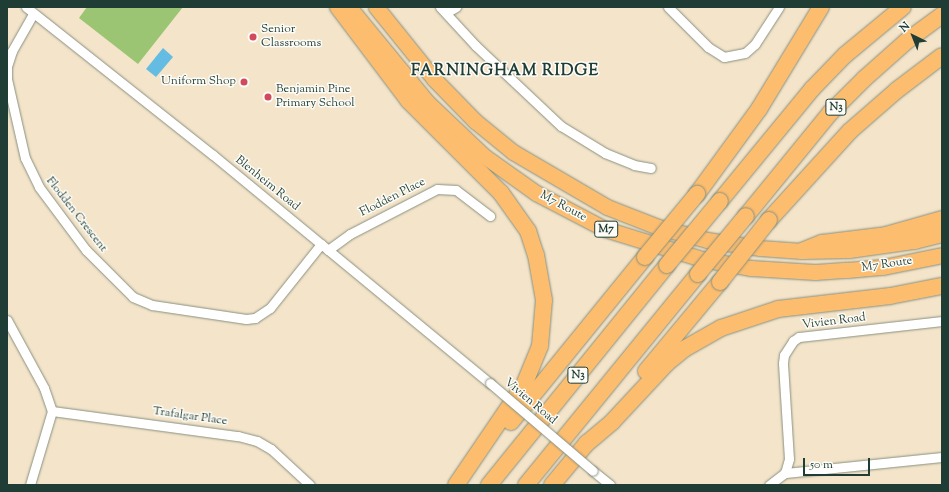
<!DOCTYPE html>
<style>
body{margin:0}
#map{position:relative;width:949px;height:492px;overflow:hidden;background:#f3e4ca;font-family:"Sorts Mill Goudy",serif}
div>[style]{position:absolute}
.green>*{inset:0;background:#9bc572}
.water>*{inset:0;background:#65bce2}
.roads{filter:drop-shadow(0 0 1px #89907f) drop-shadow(0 0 1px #89907f)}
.minor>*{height:9px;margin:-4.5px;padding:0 4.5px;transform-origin:4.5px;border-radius:4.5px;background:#fff}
.trunk>*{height:15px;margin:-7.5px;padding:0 7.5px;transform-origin:7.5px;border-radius:7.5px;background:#fcbd6f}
.motorway>*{height:16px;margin:-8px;padding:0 8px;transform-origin:8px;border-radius:8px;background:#fcbd6f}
.bridges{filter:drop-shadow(0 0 1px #89907f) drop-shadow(0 0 1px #89907f)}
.minor-bridge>*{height:9px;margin:-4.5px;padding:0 4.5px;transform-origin:4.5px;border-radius:4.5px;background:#fff}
.motorway-bridge>*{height:16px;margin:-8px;padding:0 8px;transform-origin:8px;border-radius:8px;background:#fcbd6f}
.dots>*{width:11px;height:11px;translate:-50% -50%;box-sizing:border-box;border:2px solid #fdfcf7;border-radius:50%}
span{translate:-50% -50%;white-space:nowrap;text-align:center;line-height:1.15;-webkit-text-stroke:3px #fdfcf7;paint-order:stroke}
.shield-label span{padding:1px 3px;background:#fdfcf7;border:1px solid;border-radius:3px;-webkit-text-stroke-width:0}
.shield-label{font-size:11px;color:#1f3d34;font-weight:700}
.poi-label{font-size:12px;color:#1f3d34}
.left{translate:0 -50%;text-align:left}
.right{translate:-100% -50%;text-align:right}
.street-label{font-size:12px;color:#1f3d34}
.district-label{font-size:16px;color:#1f3d34;font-weight:700;letter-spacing:1px}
.frame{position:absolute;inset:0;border:8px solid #1f3d34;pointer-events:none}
.north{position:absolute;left:893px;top:16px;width:40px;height:40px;-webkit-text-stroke:3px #fdfcf7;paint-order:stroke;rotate:317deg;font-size:11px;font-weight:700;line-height:16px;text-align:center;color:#1f3d34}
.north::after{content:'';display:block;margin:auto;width:14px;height:18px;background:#1f3d34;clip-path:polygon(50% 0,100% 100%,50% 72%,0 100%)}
.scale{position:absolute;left:803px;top:458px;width:67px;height:18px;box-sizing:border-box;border:2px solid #1f3d34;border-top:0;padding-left:5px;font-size:12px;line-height:14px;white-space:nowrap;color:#1f3d34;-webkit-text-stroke:3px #fdfcf7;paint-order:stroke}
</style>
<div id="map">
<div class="green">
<div style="clip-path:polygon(87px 7px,183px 7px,138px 64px,79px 18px)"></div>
</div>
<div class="water">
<div style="clip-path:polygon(163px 48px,173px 57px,156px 77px,146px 69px)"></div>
</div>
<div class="roads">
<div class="minor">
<div style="left:26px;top:7px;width:238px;rotate:38.4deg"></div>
<div style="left:213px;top:155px;width:359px;rotate:39.5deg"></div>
<div style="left:440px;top:7px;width:53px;rotate:47.3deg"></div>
<div style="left:476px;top:46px;width:117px;rotate:43.3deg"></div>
<div style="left:561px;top:126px;width:52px;rotate:31.5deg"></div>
<div style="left:605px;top:153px;width:31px;rotate:22deg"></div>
<div style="left:634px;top:165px;width:17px;rotate:10deg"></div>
<div style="left:668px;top:7px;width:57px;rotate:45deg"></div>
<div style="left:708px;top:47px;width:19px;rotate:32deg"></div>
<div style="left:724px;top:57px;width:21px;rotate:-11deg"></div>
<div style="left:745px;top:53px;width:13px;rotate:-42deg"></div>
<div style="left:755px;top:44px;width:44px;rotate:-57deg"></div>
<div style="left:446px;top:13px;width:12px;rotate:-31deg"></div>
<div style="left:33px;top:14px;width:43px;rotate:119.6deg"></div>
<div style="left:12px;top:51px;width:16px;rotate:108deg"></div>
<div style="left:7px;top:66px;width:13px;rotate:90deg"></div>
<div style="left:7px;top:79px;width:81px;rotate:77.2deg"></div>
<div style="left:25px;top:158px;width:32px;rotate:64deg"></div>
<div style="left:39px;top:187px;width:79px;rotate:53.3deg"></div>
<div style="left:86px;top:250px;width:66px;rotate:45deg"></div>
<div style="left:133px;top:297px;width:21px;rotate:23deg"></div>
<div style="left:152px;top:305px;width:95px;rotate:8.5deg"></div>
<div style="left:246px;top:319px;width:9px;rotate:-6deg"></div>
<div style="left:255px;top:318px;width:18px;rotate:-34deg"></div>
<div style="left:270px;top:308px;width:82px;rotate:-51.4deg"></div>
<div style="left:328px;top:250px;width:27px;rotate:-36deg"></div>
<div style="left:350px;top:234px;width:98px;rotate:-27.3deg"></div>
<div style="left:437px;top:189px;width:19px;rotate:3deg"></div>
<div style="left:456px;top:190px;width:43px;rotate:37.4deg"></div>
<div style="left:7px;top:320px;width:77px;rotate:61.4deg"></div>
<div style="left:44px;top:388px;width:24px;rotate:71deg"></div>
<div style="left:52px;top:411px;width:77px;rotate:106.6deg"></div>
<div style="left:52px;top:411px;width:188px;rotate:7.7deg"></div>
<div style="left:238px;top:436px;width:20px;rotate:15deg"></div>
<div style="left:257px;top:441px;width:16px;rotate:30deg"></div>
<div style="left:271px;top:449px;width:53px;rotate:42.7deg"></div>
<div style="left:593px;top:471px;width:22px;rotate:39deg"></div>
<div style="left:785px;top:473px;width:15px;rotate:-74deg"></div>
<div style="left:789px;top:459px;width:96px;rotate:-93.6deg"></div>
<div style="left:783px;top:363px;width:8px;rotate:-83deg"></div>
<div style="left:784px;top:355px;width:17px;rotate:-57deg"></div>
<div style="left:793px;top:341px;width:7px;rotate:-34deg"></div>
<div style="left:799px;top:337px;width:144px;rotate:-6.4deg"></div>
<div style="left:769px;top:485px;width:20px;rotate:-37deg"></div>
<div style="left:785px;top:473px;width:158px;rotate:-5.8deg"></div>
</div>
<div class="trunk">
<div style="left:349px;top:7px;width:123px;rotate:50.6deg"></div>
<div style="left:427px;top:102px;width:79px;rotate:43.5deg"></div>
<div style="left:484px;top:156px;width:64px;rotate:35.4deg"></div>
<div style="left:536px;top:193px;width:78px;rotate:27.6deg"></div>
<div style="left:605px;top:229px;width:102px;rotate:17.2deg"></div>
<div style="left:702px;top:259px;width:50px;rotate:10.4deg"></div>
<div style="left:751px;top:268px;width:64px;rotate:3.6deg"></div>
<div style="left:815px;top:272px;width:32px;rotate:-4deg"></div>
<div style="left:847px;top:270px;width:36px;rotate:-5deg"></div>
<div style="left:883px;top:267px;width:60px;rotate:-11.5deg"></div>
<div style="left:376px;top:7px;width:92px;rotate:51.1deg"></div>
<div style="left:434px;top:79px;width:59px;rotate:45.7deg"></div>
<div style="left:475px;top:121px;width:49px;rotate:39.2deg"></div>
<div style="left:513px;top:152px;width:109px;rotate:30.3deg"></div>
<div style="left:607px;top:207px;width:55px;rotate:21.4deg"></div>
<div style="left:658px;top:227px;width:51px;rotate:14.9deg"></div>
<div style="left:707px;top:240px;width:54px;rotate:8.6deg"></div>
<div style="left:760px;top:248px;width:42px;rotate:4.1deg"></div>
<div style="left:802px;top:251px;width:47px;rotate:-1.2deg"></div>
<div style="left:849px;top:250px;width:66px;rotate:-7.9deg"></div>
<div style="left:914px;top:241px;width:29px;rotate:-14deg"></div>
</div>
<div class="motorway">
<div style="left:338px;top:7px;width:116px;rotate:53deg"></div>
<div style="left:408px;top:100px;width:132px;rotate:45deg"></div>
<div style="left:501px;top:193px;width:47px;rotate:54.6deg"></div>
<div style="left:528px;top:231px;width:25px;rotate:72deg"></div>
<div style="left:536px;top:255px;width:46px;rotate:79.9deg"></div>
<div style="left:544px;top:300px;width:46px;rotate:95deg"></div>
<div style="left:540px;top:346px;width:42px;rotate:112.3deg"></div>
<div style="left:524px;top:385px;width:121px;rotate:124.2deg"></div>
<div style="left:697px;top:194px;width:105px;rotate:-53.9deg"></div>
<div style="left:759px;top:109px;width:119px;rotate:-58.7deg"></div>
<div style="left:720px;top:201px;width:145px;rotate:-50.6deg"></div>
<div style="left:812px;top:89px;width:47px;rotate:-45.9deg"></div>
<div style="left:845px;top:55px;width:75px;rotate:-39.6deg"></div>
<div style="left:746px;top:216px;width:133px;rotate:-50.8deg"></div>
<div style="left:830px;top:113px;width:48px;rotate:-45deg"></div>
<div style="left:864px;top:79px;width:59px;rotate:-41.6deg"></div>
<div style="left:908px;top:40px;width:42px;rotate:-36.3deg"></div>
<div style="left:769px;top:220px;width:120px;rotate:-47.7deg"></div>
<div style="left:850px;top:131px;width:62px;rotate:-41.1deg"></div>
<div style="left:897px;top:90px;width:56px;rotate:-37.1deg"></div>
<div style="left:802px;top:251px;width:22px;rotate:-22deg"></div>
<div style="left:822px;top:243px;width:64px;rotate:-7.1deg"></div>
<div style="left:886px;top:235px;width:58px;rotate:-15.9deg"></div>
<div style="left:646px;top:371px;width:116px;rotate:-50.3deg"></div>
<div style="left:511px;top:422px;width:213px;rotate:-50.9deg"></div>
<div style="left:586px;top:444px;width:34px;rotate:-40deg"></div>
<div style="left:612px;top:422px;width:81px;rotate:-47deg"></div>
<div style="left:667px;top:363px;width:22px;rotate:-39deg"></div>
<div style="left:684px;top:349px;width:43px;rotate:-29.6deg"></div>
<div style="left:721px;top:328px;width:60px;rotate:-18.4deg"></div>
<div style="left:778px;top:309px;width:113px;rotate:-6.6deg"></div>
<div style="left:890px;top:296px;width:53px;rotate:-10.9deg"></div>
<div style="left:489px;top:485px;width:283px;rotate:-51deg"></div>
<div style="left:526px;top:485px;width:272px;rotate:-50.8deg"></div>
<div style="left:552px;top:485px;width:55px;rotate:-50.2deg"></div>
</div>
</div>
<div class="bridges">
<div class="minor-bridge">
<div style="left:490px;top:383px;width:135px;rotate:40.5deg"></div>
</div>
<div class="motorway-bridge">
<div style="left:645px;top:257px;width:82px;rotate:-50.5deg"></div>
<div style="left:667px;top:265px;width:83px;rotate:-50.4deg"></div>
<div style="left:698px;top:274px;width:75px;rotate:-50.4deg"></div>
<div style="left:720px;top:282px;width:79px;rotate:-51.7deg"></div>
</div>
</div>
<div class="dots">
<div style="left:253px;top:37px;background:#d1495b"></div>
<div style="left:244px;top:82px;background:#d1495b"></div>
<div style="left:268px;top:97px;background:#d1495b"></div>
</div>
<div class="shield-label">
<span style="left:836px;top:107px">N3</span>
<span style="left:606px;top:229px">M7</span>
<span style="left:578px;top:375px">N3</span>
</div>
<div class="poi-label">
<span class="left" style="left:261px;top:37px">Senior<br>Classrooms</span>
<span class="right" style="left:236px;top:82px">Uniform Shop</span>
<span class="left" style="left:276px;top:97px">Benjamin Pine<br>Primary School</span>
</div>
<div class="street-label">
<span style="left:267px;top:184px;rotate:39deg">Blenheim Road</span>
<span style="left:393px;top:198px;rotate:-27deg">Flodden Place</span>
<span style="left:563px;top:207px;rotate:28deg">M7 Route</span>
<span style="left:76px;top:215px;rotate:52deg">Flodden Crescent</span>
<span style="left:887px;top:265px;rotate:-8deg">M7 Route</span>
<span style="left:834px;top:322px;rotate:-7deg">Vivien Road</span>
<span style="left:530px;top:402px;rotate:40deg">Vivien Road</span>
<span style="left:190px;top:417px;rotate:8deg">Trafalgar Place</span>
</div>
<div class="district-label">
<span style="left:505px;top:72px">FARNINGHAM RIDGE</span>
</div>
<div class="frame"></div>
<div class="north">N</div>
<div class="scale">50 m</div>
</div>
